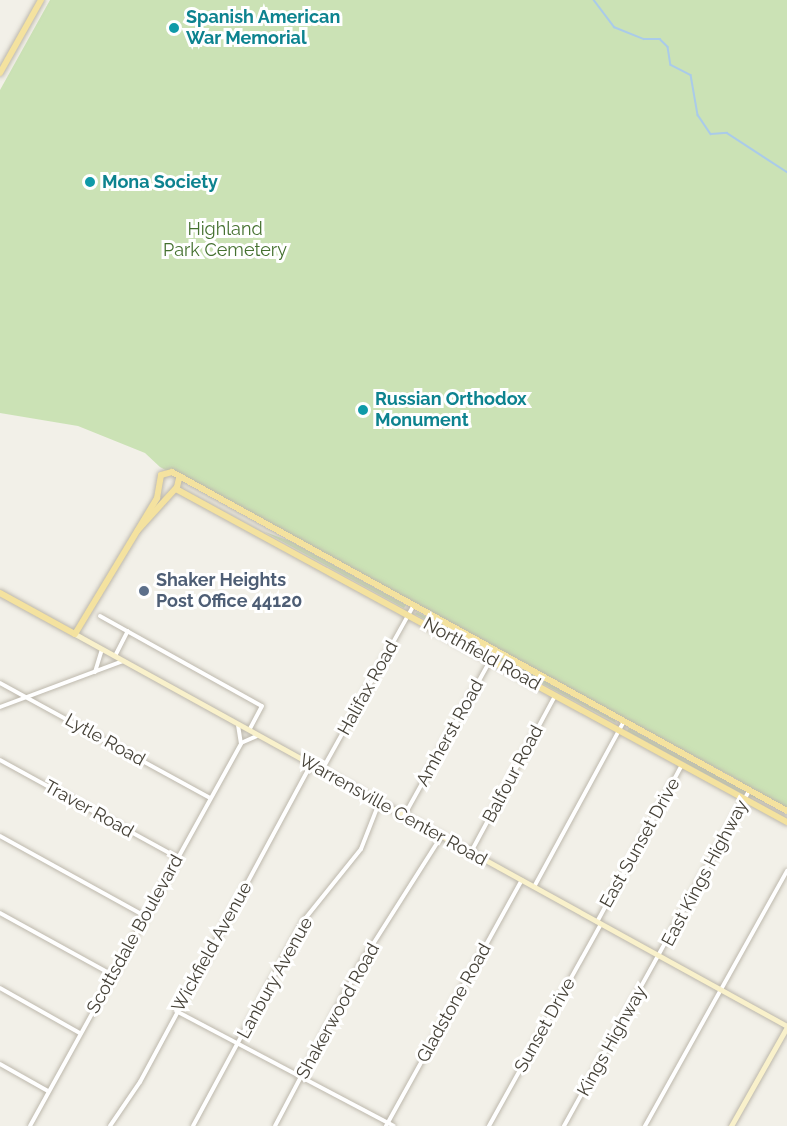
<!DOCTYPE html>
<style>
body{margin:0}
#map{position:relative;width:787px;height:1126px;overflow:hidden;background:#f2f0e8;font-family:Raleway,sans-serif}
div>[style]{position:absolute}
.green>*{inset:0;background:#cbe2b5}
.stream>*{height:1.5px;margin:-0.75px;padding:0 0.75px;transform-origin:0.75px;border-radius:0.75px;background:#aacbe9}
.roads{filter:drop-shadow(0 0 2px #bdb8ac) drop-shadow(0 0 2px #bdb8ac)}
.minor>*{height:4px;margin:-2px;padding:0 2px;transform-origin:2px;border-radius:2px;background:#fff}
.secondary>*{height:5px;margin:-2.5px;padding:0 2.5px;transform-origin:2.5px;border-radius:2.5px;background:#f9f1cb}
.primary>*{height:6px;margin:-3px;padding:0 3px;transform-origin:3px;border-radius:3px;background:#f4e29f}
.dots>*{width:16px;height:16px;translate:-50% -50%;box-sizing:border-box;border:3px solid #fff;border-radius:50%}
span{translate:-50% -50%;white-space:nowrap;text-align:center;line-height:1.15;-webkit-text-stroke:6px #fff;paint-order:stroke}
.culture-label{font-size:18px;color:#0d838f;font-weight:700}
.left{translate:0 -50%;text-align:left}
.park-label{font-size:18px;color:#457130}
.service-label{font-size:18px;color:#4e5e75;font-weight:700}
.street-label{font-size:18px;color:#454137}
</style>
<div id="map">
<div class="green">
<div style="clip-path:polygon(50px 0,787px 0,787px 811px,739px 792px,627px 731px,629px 728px,734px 785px,738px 780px,160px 467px,145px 453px,78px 426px,0 413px,0 90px)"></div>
<div style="clip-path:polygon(265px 532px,290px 541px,406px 605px,404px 608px)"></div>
<div style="clip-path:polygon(417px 612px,486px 649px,486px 652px,415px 614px)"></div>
<div style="clip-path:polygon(499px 656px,615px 720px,616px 723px,497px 659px)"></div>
</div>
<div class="stream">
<div style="left:594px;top:0;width:34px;rotate:53deg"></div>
<div style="left:614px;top:27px;width:32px;rotate:22deg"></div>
<div style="left:644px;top:39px;width:16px"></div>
<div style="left:660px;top:39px;width:11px;rotate:45deg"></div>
<div style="left:668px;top:47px;width:18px;rotate:81deg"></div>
<div style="left:671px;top:65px;width:22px;rotate:27deg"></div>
<div style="left:691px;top:75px;width:41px;rotate:80.1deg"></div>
<div style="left:698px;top:115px;width:23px;rotate:56deg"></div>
<div style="left:711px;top:134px;width:16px;rotate:-4deg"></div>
<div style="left:727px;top:133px;width:72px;rotate:33deg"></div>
</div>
<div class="roads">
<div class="minor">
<div style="left:100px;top:616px;width:185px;rotate:29.1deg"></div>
<div style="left:262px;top:706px;width:27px;rotate:118deg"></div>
<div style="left:115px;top:656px;width:28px;rotate:-63deg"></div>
<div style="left:95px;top:672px;width:24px;rotate:-73deg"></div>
<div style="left:0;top:683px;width:239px;rotate:28.7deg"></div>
<div style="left:0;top:707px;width:131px;rotate:-20.5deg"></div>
<div style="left:238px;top:725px;width:18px;rotate:81deg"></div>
<div style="left:0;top:760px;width:203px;rotate:28.8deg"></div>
<div style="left:322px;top:770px;width:189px;rotate:-60.9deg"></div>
<div style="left:404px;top:816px;width:190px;rotate:-61deg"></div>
<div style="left:0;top:836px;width:166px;rotate:28.9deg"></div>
<div style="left:471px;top:852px;width:177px;rotate:-61.7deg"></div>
<div style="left:534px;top:887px;width:189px;rotate:-61.5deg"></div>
<div style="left:0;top:913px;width:129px;rotate:28.8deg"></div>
<div style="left:597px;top:922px;width:179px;rotate:-61.6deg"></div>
<div style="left:0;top:988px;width:92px;rotate:29.4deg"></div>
<div style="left:176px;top:1011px;width:246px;rotate:27.8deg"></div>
<div style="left:0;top:1064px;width:55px;rotate:29.4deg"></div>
<div style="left:30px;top:1126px;width:437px;rotate:-61.1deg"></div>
<div style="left:241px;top:743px;width:17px;rotate:-24deg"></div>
<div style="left:110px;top:1126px;width:53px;rotate:-55.7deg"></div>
<div style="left:140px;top:1082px;width:360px;rotate:-61.7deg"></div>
<div style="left:193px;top:1126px;width:234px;rotate:-61.7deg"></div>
<div style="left:304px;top:920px;width:91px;rotate:-51.2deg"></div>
<div style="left:361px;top:849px;width:49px;rotate:-68.6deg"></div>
<div style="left:275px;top:1126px;width:184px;rotate:-62.2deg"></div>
<div style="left:361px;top:963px;width:149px;rotate:-57.6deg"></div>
<div style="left:386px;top:1126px;width:281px;rotate:-61.1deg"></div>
<div style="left:489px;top:1126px;width:231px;rotate:-61deg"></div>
<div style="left:564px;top:1126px;width:383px;rotate:-61.1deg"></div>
<div style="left:645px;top:1126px;width:292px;rotate:-60.9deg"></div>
</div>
<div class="secondary">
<div style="left:75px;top:634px;width:813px;rotate:28.84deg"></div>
<div style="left:731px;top:1126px;width:114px;rotate:-60.5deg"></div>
</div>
<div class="primary">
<div style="left:0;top:73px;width:84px;rotate:-60.7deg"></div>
<div style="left:176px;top:489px;width:696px;rotate:28.59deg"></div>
<div style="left:138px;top:530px;width:58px;rotate:-47.8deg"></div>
<div style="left:177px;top:487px;width:9px;rotate:-77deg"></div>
<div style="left:0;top:593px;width:85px;rotate:28.7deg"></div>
<div style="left:75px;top:634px;width:159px;rotate:-58.9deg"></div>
<div style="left:157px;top:498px;width:23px;rotate:-80deg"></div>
<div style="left:161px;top:475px;width:11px;rotate:-15deg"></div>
<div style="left:172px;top:472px;width:702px;rotate:28.86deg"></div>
</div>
</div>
<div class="dots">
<div style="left:174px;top:28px;background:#0f9aa8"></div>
<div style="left:90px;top:182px;background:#0f9aa8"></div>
<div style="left:363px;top:410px;background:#0f9aa8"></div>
<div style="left:144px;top:591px;background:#5c6f8a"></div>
</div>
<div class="culture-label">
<span class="left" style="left:186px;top:28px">Spanish American<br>War Memorial</span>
<span class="left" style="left:102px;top:182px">Mona Society</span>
<span class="left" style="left:375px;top:410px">Russian Orthodox<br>Monument</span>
</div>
<div class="park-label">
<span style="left:225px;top:240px">Highland<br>Park Cemetery</span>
</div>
<div class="service-label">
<span class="left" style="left:156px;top:591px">Shaker Heights<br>Post Office 44120</span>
</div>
<div class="street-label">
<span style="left:482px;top:654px;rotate:29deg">Northfield Road</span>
<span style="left:368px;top:688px;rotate:-61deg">Halifax Road</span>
<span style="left:450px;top:733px;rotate:-61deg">Amherst Road</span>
<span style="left:105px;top:740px;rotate:29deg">Lytle Road</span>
<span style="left:513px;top:774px;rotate:-62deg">Balfour Road</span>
<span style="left:89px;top:809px;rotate:29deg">Traver Road</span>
<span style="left:393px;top:810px;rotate:29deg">Warrensville Center Road</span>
<span style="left:640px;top:843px;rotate:-61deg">East Sunset Drive</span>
<span style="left:705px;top:873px;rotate:-62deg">East Kings Highway</span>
<span style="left:135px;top:934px;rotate:-61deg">Scottsdale Boulevard</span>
<span style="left:212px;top:947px;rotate:-61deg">Wickfield Avenue</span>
<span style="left:275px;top:978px;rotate:-61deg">Lanbury Avenue</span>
<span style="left:454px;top:1003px;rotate:-61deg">Gladstone Road</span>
<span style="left:338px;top:1011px;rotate:-61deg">Shakerwood Road</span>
<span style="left:545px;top:1025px;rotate:-61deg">Sunset Drive</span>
<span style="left:612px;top:1041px;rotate:-61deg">Kings Highway</span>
</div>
</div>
